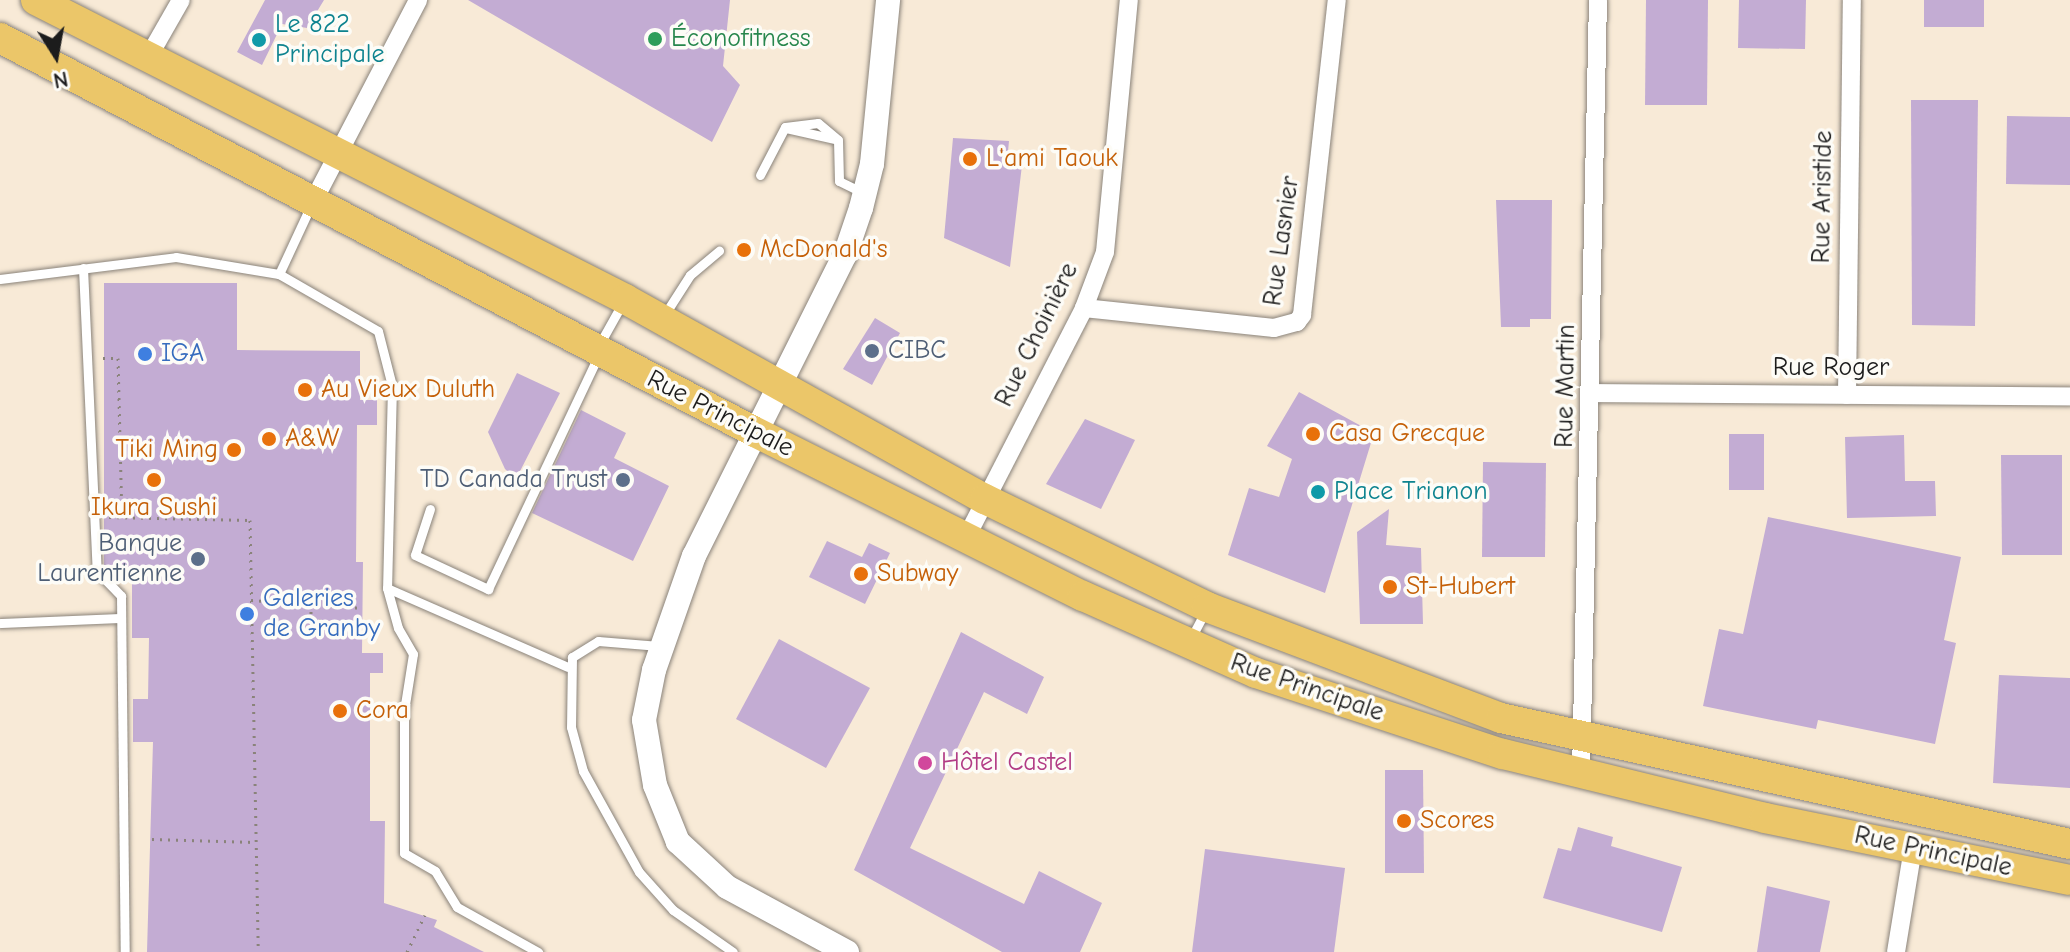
<!DOCTYPE html>
<meta charset="utf-8">
<style>
body{margin:0}
#map{position:relative;width:2070px;height:952px;overflow:hidden;background:#f8ead7;font-family:"Comic Neue",sans-serif}
div>[style]{position:absolute}
.building>*{inset:0;background:#c3acd3}
.path>*{height:3px;margin-top:-1.5px;transform-origin:0;background:repeating-linear-gradient(90deg,#8a837a 0 2px,transparent 0 8px)}
.roads{filter:drop-shadow(0 0 2px #8a837a) drop-shadow(0 0 2px #8a837a)}
.service>*{height:9px;margin:-4.5px;padding:0 4.5px;transform-origin:4.5px;border-radius:4.5px;background:#fff}
.minor>*{height:18px;margin:-9px;padding:0 9px;transform-origin:9px;border-radius:9px;background:#fff}
.tertiary>*{height:24px;margin:-12px;padding:0 12px;transform-origin:12px;border-radius:12px;background:#fff}
.primary>*{height:30px;margin:-15px;padding:0 15px;transform-origin:15px;border-radius:15px;background:#ebc669}
.dots>*{width:22px;height:22px;translate:-50% -50%;box-sizing:border-box;border:4px solid #fdfcf7;border-radius:50%}
span{translate:-50% -50%;white-space:nowrap;text-align:center;line-height:1.15;-webkit-text-stroke:7px #fdfcf7;paint-order:stroke}
.culture-label{font-size:26px;color:#0d838f}
.left{translate:0 -50%;text-align:left}
.leisure-label{font-size:26px;color:#27864d}
.food-label{font-size:26px;color:#c56008}
.right{translate:-100% -50%;text-align:right}
.street-label{font-size:26px;color:#1c1c1c}
.service-label{font-size:26px;color:#4e5e75}
.shop-label{font-size:26px;color:#366cbe}
.hotel-label{font-size:26px;color:#b23c85}
.north{position:absolute;left:16px;top:16px;width:80px;height:80px;-webkit-text-stroke:6px #fdfcf7;paint-order:stroke;rotate:169deg;font-size:22px;font-weight:700;line-height:32px;text-align:center;color:#1c1c1c}
.north::after{content:'';display:block;margin:auto;width:28px;height:36px;background:#1c1c1c;clip-path:polygon(50% 0,100% 100%,50% 72%,0 100%)}
</style>
<div id="map">
<div class="building">
<div style="clip-path:polygon(265px 0,324px 0,307px 28px,282px 24px,262px 65px,237px 52px)"></div>
<div style="clip-path:polygon(468px 0,730px 0,723px 66px,740px 85px,712px 142px)"></div>
<div style="clip-path:polygon(1646px 0,1708px 0,1707px 105px,1645px 105px)"></div>
<div style="clip-path:polygon(1739px 0,1806px 0,1805px 49px,1738px 48px)"></div>
<div style="clip-path:polygon(1924px 0,1984px 0,1984px 27px,1924px 27px)"></div>
<div style="clip-path:polygon(1911px 100px,1978px 100px,1975px 326px,1912px 325px)"></div>
<div style="clip-path:polygon(2007px 116px,2070px 117px,2070px 185px,2006px 184px)"></div>
<div style="clip-path:polygon(953px 138px,1009px 141px,1007px 162px,1022px 165px,1010px 267px,944px 238px)"></div>
<div style="clip-path:polygon(1496px 200px,1552px 200px,1551px 319px,1530px 319px,1530px 327px,1501px 327px)"></div>
<div style="clip-path:polygon(104px 283px,237px 283px,237px 350px,360px 351px,360px 400px,377px 400px,377px 425px,357px 425px,356px 562px,363px 562px,362px 653px,383px 653px,383px 673px,370px 673px,370px 821px,385px 821px,384px 903px,437px 920px,434px 927px,484px 952px,147px 952px,153px 742px,133px 742px,133px 699px,148px 699px,149px 638px,132px 638px,132px 570px,104px 568px)"></div>
<div style="clip-path:polygon(875px 318px,900px 333px,872px 385px,843px 369px)"></div>
<div style="clip-path:polygon(517px 373px,560px 393px,516px 479px,505px 469px,488px 432px)"></div>
<div style="clip-path:polygon(1299px 392px,1374px 433px,1325px 593px,1228px 555px,1249px 488px,1279px 497px,1292px 459px,1267px 446px)"></div>
<div style="clip-path:polygon(581px 410px,626px 433px,614px 458px,669px 486px,633px 561px,532px 513px)"></div>
<div style="clip-path:polygon(1085px 419px,1135px 440px,1101px 509px,1046px 484px)"></div>
<div style="clip-path:polygon(1729px 434px,1764px 434px,1764px 490px,1729px 490px)"></div>
<div style="clip-path:polygon(1904px 435px,1905px 481px,1935px 481px,1936px 516px,1847px 518px,1845px 437px)"></div>
<div style="clip-path:polygon(2001px 455px,2062px 455px,2062px 555px,2002px 555px)"></div>
<div style="clip-path:polygon(1483px 462px,1546px 463px,1545px 557px,1482px 557px)"></div>
<div style="clip-path:polygon(1389px 509px,1386px 545px,1421px 548px,1423px 624px,1360px 624px,1357px 532px)"></div>
<div style="clip-path:polygon(1768px 517px,1961px 557px,1944px 640px,1956px 643px,1935px 744px,1818px 720px,1816px 729px,1703px 706px,1719px 629px,1743px 634px)"></div>
<div style="clip-path:polygon(827px 541px,862px 557px,869px 543px,890px 553px,865px 604px,809px 577px)"></div>
<div style="clip-path:polygon(961px 632px,1044px 677px,1027px 714px,984px 692px,910px 848px,1024px 904px,1039px 871px,1102px 903px,1080px 952px,1002px 952px,854px 870px)"></div>
<div style="clip-path:polygon(779px 639px,870px 688px,826px 768px,736px 719px)"></div>
<div style="clip-path:polygon(1999px 675px,2070px 678px,2070px 788px,1993px 783px)"></div>
<div style="clip-path:polygon(1385px 770px,1423px 770px,1424px 873px,1385px 873px)"></div>
<div style="clip-path:polygon(1578px 827px,1613px 837px,1611px 846px,1682px 867px,1662px 932px,1543px 898px,1558px 848px,1571px 851px)"></div>
<div style="clip-path:polygon(1205px 849px,1345px 868px,1334px 952px,1192px 952px)"></div>
<div style="clip-path:polygon(1767px 886px,1830px 901px,1820px 952px,1757px 952px)"></div>
</div>
<div class="path">
<div style="left:103px;top:358px;width:15px"></div>
<div style="left:118px;top:358px;width:159px;rotate:88.6deg"></div>
<div style="left:109px;top:517px;width:141px;rotate:1.2deg"></div>
<div style="left:250px;top:520px;width:432px;rotate:88.9deg"></div>
<div style="left:251px;top:600px;width:112px;rotate:4.1deg"></div>
<div style="left:311px;top:604px;width:18px;rotate:90deg"></div>
<div style="left:311px;top:622px;width:10px;rotate:-11deg"></div>
<div style="left:152px;top:839px;width:103px;rotate:1.7deg"></div>
<div style="left:407px;top:952px;width:41px;rotate:-64.1deg"></div>
</div>
<div class="roads">
<div class="service">
<div style="left:786px;top:128px;width:49px;rotate:12.9deg"></div>
<div style="left:760px;top:175px;width:54px;rotate:-62.5deg"></div>
<div style="left:785px;top:127px;width:33px;rotate:-7deg"></div>
<div style="left:818px;top:123px;width:26px;rotate:40deg"></div>
<div style="left:838px;top:140px;width:41px;rotate:88.6deg"></div>
<div style="left:839px;top:181px;width:25px;rotate:26deg"></div>
<div style="left:83px;top:268px;width:303px;rotate:87.4deg"></div>
<div style="left:97px;top:571px;width:35px;rotate:46deg"></div>
<div style="left:121px;top:596px;width:356px;rotate:89.4deg"></div>
<div style="left:279px;top:274px;width:76px;rotate:-65.1deg"></div>
<div style="left:0;top:279px;width:177px;rotate:-7.1deg"></div>
<div style="left:176px;top:257px;width:104px;rotate:9.4deg"></div>
<div style="left:279px;top:274px;width:114px;rotate:29.9deg"></div>
<div style="left:378px;top:331px;width:57px;rotate:75.7deg"></div>
<div style="left:392px;top:386px;width:202px;rotate:91.4deg"></div>
<div style="left:387px;top:588px;width:41px;rotate:74.6deg"></div>
<div style="left:398px;top:628px;width:30px;rotate:60deg"></div>
<div style="left:413px;top:654px;width:58px;rotate:99deg"></div>
<div style="left:404px;top:711px;width:142px;rotate:90deg"></div>
<div style="left:404px;top:853px;width:36px;rotate:30deg"></div>
<div style="left:435px;top:871px;width:42px;rotate:58.6deg"></div>
<div style="left:457px;top:907px;width:93px;rotate:29.1deg"></div>
<div style="left:665px;top:314px;width:46px;rotate:-57.3deg"></div>
<div style="left:690px;top:275px;width:38px;rotate:-40deg"></div>
<div style="left:599px;top:345px;width:49px;rotate:-60.8deg"></div>
<div style="left:430px;top:509px;width:48px;rotate:108.1deg"></div>
<div style="left:415px;top:555px;width:81px;rotate:25deg"></div>
<div style="left:488px;top:589px;width:260px;rotate:-64.7deg"></div>
<div style="left:387px;top:588px;width:197px;rotate:23.6deg"></div>
<div style="left:0;top:623px;width:121px;rotate:-2.4deg"></div>
<div style="left:1190px;top:640px;width:34px;rotate:-62deg"></div>
<div style="left:659px;top:646px;width:61px;rotate:-175.3deg"></div>
<div style="left:598px;top:641px;width:31px;rotate:148deg"></div>
<div style="left:572px;top:657px;width:70px;rotate:90.8deg"></div>
<div style="left:571px;top:727px;width:46px;rotate:74.7deg"></div>
<div style="left:583px;top:771px;width:115px;rotate:61deg"></div>
<div style="left:639px;top:872px;width:51px;rotate:48.2deg"></div>
<div style="left:673px;top:910px;width:73px;rotate:35deg"></div>
</div>
<div class="minor">
<div style="left:149px;top:56px;width:64px;rotate:-60.3deg"></div>
<div style="left:313px;top:202px;width:228px;rotate:-62.5deg"></div>
<div style="left:1084px;top:308px;width:191px;rotate:6deg"></div>
<div style="left:1274px;top:328px;width:24px;rotate:-15deg"></div>
<div style="left:1297px;top:322px;width:9px;rotate:-54deg"></div>
<div style="left:1302px;top:315px;width:317px;rotate:-83.7deg"></div>
<div style="left:1592px;top:393px;width:478px;rotate:0.4deg"></div>
<div style="left:1847px;top:395px;width:395px;rotate:-89.3deg"></div>
<div style="left:966px;top:538px;width:259px;rotate:-62.8deg"></div>
<div style="left:1084px;top:308px;width:60px;rotate:-69.4deg"></div>
<div style="left:1105px;top:252px;width:253px;rotate:-84.6deg"></div>
<div style="left:1581px;top:773px;width:773px;rotate:-88.74deg"></div>
<div style="left:1896px;top:952px;width:105px;rotate:-80.7deg"></div>
</div>
<div class="tertiary">
<div style="left:847px;top:952px;width:136px;rotate:-151.6deg"></div>
<div style="left:727px;top:887px;width:67px;rotate:-137.4deg"></div>
<div style="left:678px;top:842px;width:61px;rotate:-112deg"></div>
<div style="left:655px;top:785px;width:66px;rotate:-99.6deg"></div>
<div style="left:644px;top:720px;width:51px;rotate:-78.7deg"></div>
<div style="left:654px;top:670px;width:121px;rotate:-70.7deg"></div>
<div style="left:694px;top:556px;width:337px;rotate:-63.4deg"></div>
<div style="left:845px;top:255px;width:50px;rotate:-71.2deg"></div>
<div style="left:861px;top:208px;width:45px;rotate:-76deg"></div>
<div style="left:872px;top:164px;width:165px;rotate:-84.4deg"></div>
</div>
<div class="primary">
<div style="left:36px;top:0;width:661px;rotate:26.91deg"></div>
<div style="left:625px;top:299px;width:412px;rotate:29.1deg"></div>
<div style="left:985px;top:499px;width:247px;rotate:25.9deg"></div>
<div style="left:1207px;top:607px;width:314px;rotate:20.7deg"></div>
<div style="left:1501px;top:718px;width:583px;rotate:12.49deg"></div>
<div style="left:0;top:38px;width:852px;rotate:27.56deg"></div>
<div style="left:755px;top:432px;width:367px;rotate:26.6deg"></div>
<div style="left:1083px;top:596px;width:189px;rotate:24deg"></div>
<div style="left:1256px;top:673px;width:260px;rotate:18.2deg"></div>
<div style="left:1503px;top:754px;width:270px;rotate:13.7deg"></div>
<div style="left:1765px;top:818px;width:311px;rotate:11.5deg"></div>
</div>
</div>
<div class="dots">
<div style="left:655px;top:39px;background:#2e9e5b"></div>
<div style="left:259px;top:40px;background:#0f9aa8"></div>
<div style="left:970px;top:159px;background:#e8710a"></div>
<div style="left:744px;top:250px;background:#e8710a"></div>
<div style="left:872px;top:351px;background:#5c6f8a"></div>
<div style="left:145px;top:354px;background:#3f7fe0"></div>
<div style="left:305px;top:390px;background:#e8710a"></div>
<div style="left:1313px;top:434px;background:#e8710a"></div>
<div style="left:269px;top:439px;background:#e8710a"></div>
<div style="left:234px;top:450px;background:#e8710a"></div>
<div style="left:154px;top:480px;background:#e8710a"></div>
<div style="left:623px;top:480px;background:#5c6f8a"></div>
<div style="left:1318px;top:492px;background:#0f9aa8"></div>
<div style="left:198px;top:559px;background:#5c6f8a"></div>
<div style="left:861px;top:574px;background:#e8710a"></div>
<div style="left:1390px;top:587px;background:#e8710a"></div>
<div style="left:247px;top:614px;background:#3f7fe0"></div>
<div style="left:340px;top:711px;background:#e8710a"></div>
<div style="left:925px;top:763px;background:#d1479c"></div>
<div style="left:1404px;top:821px;background:#e8710a"></div>
</div>
<div class="culture-label">
<span class="left" style="left:275px;top:40px">Le 822<br>Principale</span>
<span class="left" style="left:1334px;top:492px">Place Trianon</span>
</div>
<div class="leisure-label">
<span class="left" style="left:671px;top:39px">Éconofitness</span>
</div>
<div class="food-label">
<span class="left" style="left:986px;top:159px">L'ami Taouk</span>
<span class="left" style="left:760px;top:250px">McDonald's</span>
<span class="left" style="left:321px;top:390px">Au Vieux Duluth</span>
<span class="left" style="left:1329px;top:434px">Casa Grecque</span>
<span class="left" style="left:285px;top:439px">A&amp;W</span>
<span class="right" style="left:218px;top:450px">Tiki Ming</span>
<span style="left:154px;top:508px">Ikura Sushi</span>
<span class="left" style="left:877px;top:574px">Subway</span>
<span class="left" style="left:1406px;top:587px">St-Hubert</span>
<span class="left" style="left:356px;top:711px">Cora</span>
<span class="left" style="left:1420px;top:821px">Scores</span>
</div>
<div class="street-label">
<span style="left:1823px;top:197px;rotate:-89deg">Rue Aristide</span>
<span style="left:1282px;top:241px;rotate:-82deg">Rue Lasnier</span>
<span style="left:1037px;top:335px;rotate:-64deg">Rue Choinière</span>
<span style="left:1831px;top:368px">Rue Roger</span>
<span style="left:1566px;top:386px;rotate:-89deg">Rue Martin</span>
<span style="left:720px;top:414px;rotate:27deg">Rue Principale</span>
<span style="left:1307px;top:688px;rotate:19deg">Rue Principale</span>
<span style="left:1933px;top:852px;rotate:12deg">Rue Principale</span>
</div>
<div class="service-label">
<span class="left" style="left:888px;top:351px">CIBC</span>
<span class="right" style="left:607px;top:480px">TD Canada Trust</span>
<span class="right" style="left:182px;top:559px">Banque<br>Laurentienne</span>
</div>
<div class="shop-label">
<span class="left" style="left:161px;top:354px">IGA</span>
<span class="left" style="left:263px;top:614px">Galeries<br>de Granby</span>
</div>
<div class="hotel-label">
<span class="left" style="left:941px;top:763px">Hôtel Castel</span>
</div>
<div class="north">N</div>
</div>
